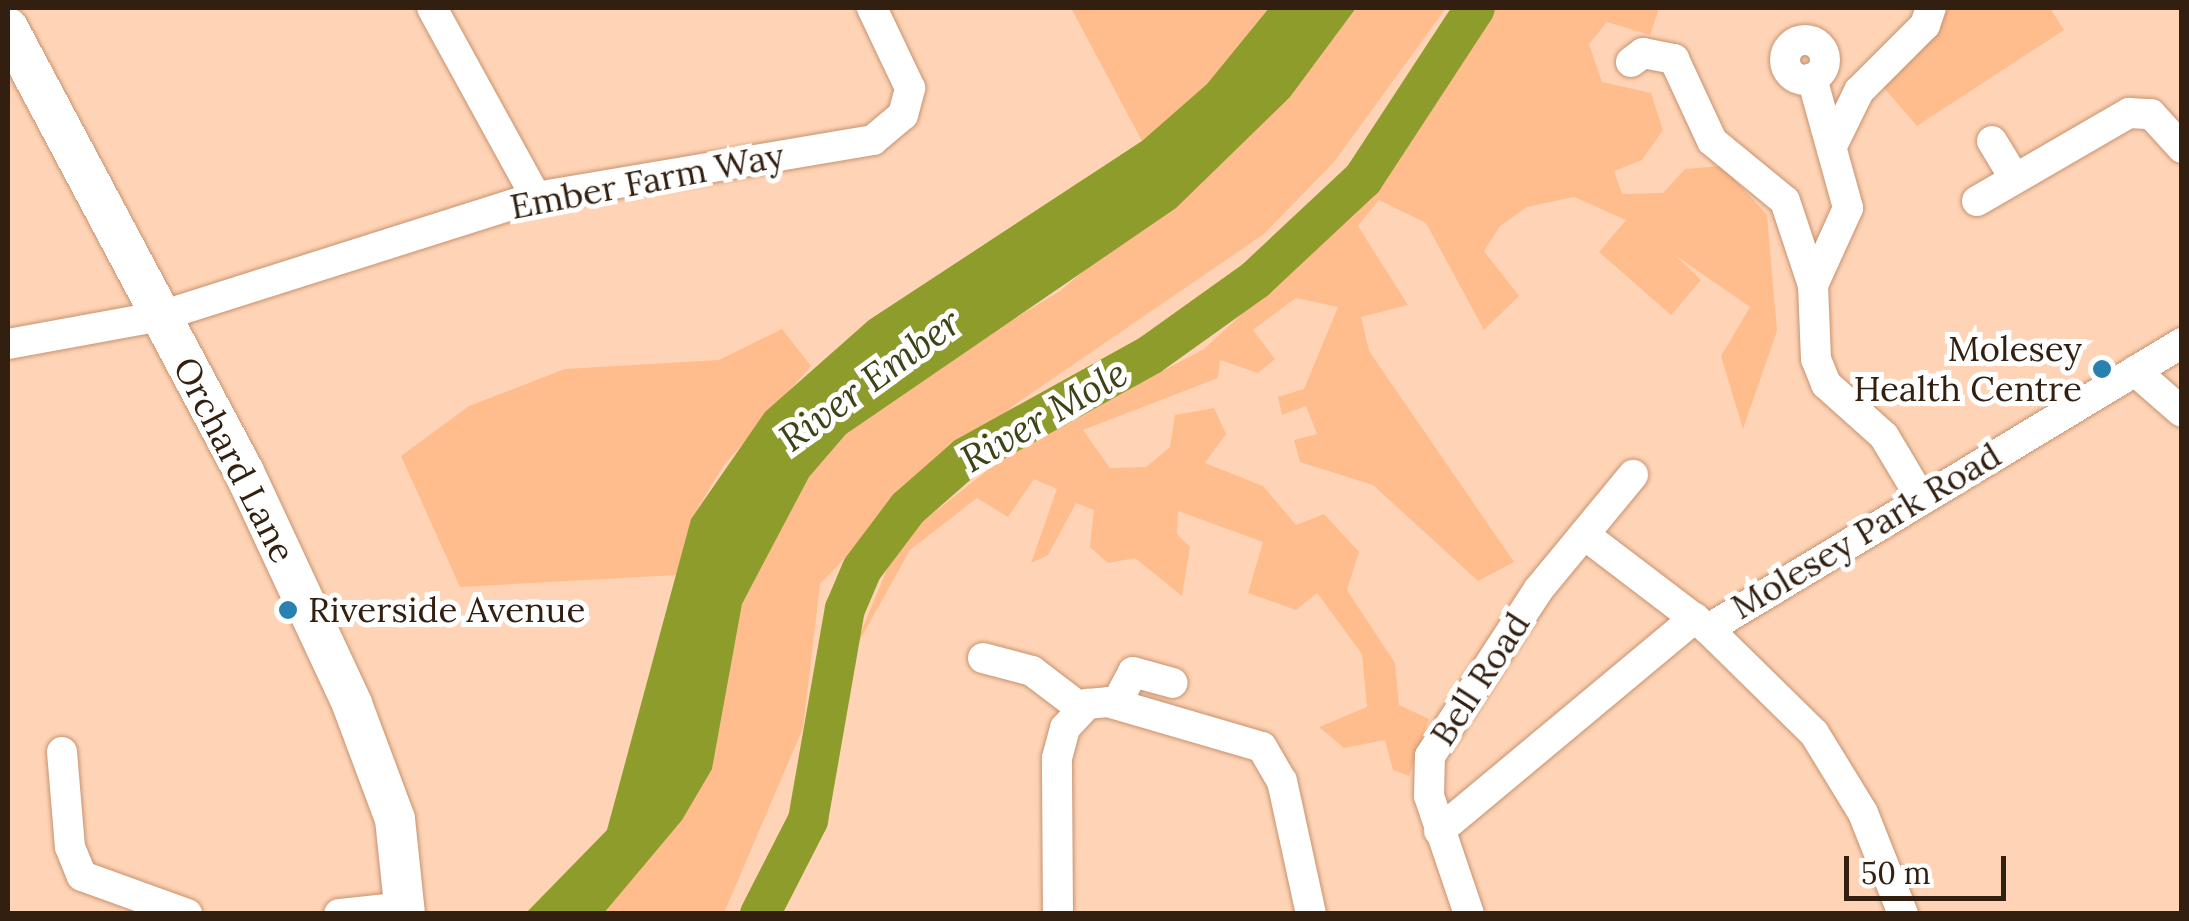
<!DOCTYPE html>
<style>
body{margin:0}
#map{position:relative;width:2189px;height:921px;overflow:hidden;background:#ffd4b6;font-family:Lora,serif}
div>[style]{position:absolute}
.green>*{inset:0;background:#ffbc8d}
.water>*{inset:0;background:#8e9c2c}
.river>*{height:40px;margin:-20px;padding:0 20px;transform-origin:20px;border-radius:20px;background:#8e9c2c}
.roads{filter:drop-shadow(0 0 2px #c69370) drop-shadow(0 0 2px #c69370)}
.minor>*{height:30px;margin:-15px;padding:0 15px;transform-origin:15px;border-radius:15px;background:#fff}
.minor>.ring{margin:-15px;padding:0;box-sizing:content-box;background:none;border:30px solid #fff;border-radius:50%}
.major>*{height:40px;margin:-20px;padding:0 20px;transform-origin:20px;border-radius:20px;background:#fff}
.dots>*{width:28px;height:28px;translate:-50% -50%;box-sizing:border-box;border:5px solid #fefffe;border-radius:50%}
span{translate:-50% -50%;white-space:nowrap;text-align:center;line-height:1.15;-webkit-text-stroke:10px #fefffe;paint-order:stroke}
.street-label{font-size:35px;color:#321f10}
.poi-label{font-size:35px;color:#321f10}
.right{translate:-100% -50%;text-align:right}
.left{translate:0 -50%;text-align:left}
.water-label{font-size:38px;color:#3d4317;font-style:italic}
.frame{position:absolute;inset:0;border:10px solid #321f10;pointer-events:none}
.scale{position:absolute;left:1844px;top:856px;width:162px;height:45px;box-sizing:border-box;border:5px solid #321f10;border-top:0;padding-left:12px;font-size:30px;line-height:35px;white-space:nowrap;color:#321f10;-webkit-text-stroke:8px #fefffe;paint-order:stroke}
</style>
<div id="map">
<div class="green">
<div style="clip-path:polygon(1071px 8px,1269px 8px,1207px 84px,1142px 141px)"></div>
<div style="clip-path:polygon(1356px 8px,1446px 8px,1334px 162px,1264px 234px,1017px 403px,904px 496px,820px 584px,803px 728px,724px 913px,604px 914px,712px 769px,742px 604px,809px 477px,846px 434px,932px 369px,1060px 291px,1290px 97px)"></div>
<div style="clip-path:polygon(1492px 8px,1659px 8px,1650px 35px,1607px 22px,1589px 44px,1602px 82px,1651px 93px,1663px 130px,1642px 160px,1614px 171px,1622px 194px,1663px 193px,1685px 169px,1722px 166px,1767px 215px,1777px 331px,1743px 429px,1721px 356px,1750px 307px,1675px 255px,1701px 280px,1671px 315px,1599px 252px,1626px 220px,1574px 197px,1527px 207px,1500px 226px,1484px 251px,1519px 296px,1484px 330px,1426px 223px,1379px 200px,1358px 226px,1408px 305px,1361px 317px,1369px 351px,1514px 562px,1478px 581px,1373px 485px,1300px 462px,1294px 440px,1317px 434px,1306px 406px,1282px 415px,1278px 397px,1304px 389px,1338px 307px,1296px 298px,1253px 330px,1275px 359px,1258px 373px,1220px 360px,1218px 378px,1083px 430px,1110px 468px,1146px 467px,1170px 447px,1175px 415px,1214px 408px,1226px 434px,1205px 463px,1263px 486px,1296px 525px,1324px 514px,1359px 552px,1347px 590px,1395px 663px,1399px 705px,1429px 719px,1409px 776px,1393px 770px,1385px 740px,1344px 748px,1319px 727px,1367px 707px,1362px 654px,1317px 593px,1296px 610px,1248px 593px,1263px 542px,1178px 511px,1177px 534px,1190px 547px,1182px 596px,1135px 558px,1108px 563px,1090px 547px,1094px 510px,1076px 503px,1048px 555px,1031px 563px,1057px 489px,1034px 479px,1008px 517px,977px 498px,910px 550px,852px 654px,899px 540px,1012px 451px,1204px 349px,1362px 204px)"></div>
<div style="clip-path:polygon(1949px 8px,2050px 8px,2064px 30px,1917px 126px,1879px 82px)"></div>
<div style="clip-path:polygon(782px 329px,811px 366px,724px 465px,691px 519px,676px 575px,460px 587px,401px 456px,469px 406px,565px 369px,719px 360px)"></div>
</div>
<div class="water">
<div style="clip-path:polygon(1269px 8px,1356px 8px,1290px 97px,1176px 208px,846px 434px,809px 477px,742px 604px,712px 769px,682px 820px,604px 913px,526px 913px,607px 830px,691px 519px,765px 412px,869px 320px,1142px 141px,1207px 84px)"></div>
</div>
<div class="river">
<div style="left:760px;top:914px;width:106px;rotate:-62.9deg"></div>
<div style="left:808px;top:820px;width:214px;rotate:-80.1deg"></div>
<div style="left:845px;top:609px;width:43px;rotate:-67deg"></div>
<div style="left:862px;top:569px;width:76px;rotate:-53deg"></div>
<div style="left:908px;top:508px;width:77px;rotate:-41.3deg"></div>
<div style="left:966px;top:457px;width:210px;rotate:-29deg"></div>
<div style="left:1150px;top:355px;width:129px;rotate:-35.5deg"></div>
<div style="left:1255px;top:280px;width:148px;rotate:-43.1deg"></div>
<div style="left:1363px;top:179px;width:204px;rotate:-56.8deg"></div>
</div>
<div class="roads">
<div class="minor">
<div style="left:432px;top:8px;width:216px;rotate:61.2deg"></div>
<div class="ring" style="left:1785px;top:40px;width:10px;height:10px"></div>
<div style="left:1631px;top:62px;width:15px;rotate:-37deg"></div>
<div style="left:1643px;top:53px;width:32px;rotate:11deg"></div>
<div style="left:1674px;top:59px;width:90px;rotate:65.1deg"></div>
<div style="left:1712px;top:141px;width:94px;rotate:39.4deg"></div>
<div style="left:1785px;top:201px;width:89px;rotate:71.6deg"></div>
<div style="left:1812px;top:78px;width:135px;rotate:74.5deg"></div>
<div style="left:1848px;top:208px;width:85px;rotate:114.4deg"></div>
<div style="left:1813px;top:285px;width:74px;rotate:87.7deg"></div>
<div style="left:1816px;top:359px;width:27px;rotate:68deg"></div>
<div style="left:1826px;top:384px;width:78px;rotate:41.9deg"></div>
<div style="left:1884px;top:436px;width:72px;rotate:59.2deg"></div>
<div style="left:1992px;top:141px;width:44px;rotate:58.8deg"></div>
<div style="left:1834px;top:142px;width:57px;rotate:-63.9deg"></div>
<div style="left:1859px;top:91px;width:93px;rotate:-45deg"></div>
<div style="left:1925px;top:25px;width:18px;rotate:-71deg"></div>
<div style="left:1977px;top:201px;width:176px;rotate:-30.1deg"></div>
<div style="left:2129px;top:113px;width:22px;rotate:3deg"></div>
<div style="left:2151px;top:114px;width:46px;rotate:47.6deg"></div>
<div style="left:8px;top:344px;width:156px;rotate:-10.4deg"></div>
<div style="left:161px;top:316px;width:393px;rotate:-17.6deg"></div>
<div style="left:536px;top:197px;width:342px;rotate:-9.6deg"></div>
<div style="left:873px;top:140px;width:39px;rotate:-40deg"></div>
<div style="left:903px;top:115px;width:28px;rotate:-75deg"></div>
<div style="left:910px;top:88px;width:89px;rotate:-115.4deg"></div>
<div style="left:2135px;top:371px;width:62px;rotate:41.1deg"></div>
<div style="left:1586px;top:536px;width:153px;rotate:37.3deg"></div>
<div style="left:1708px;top:629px;width:148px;rotate:44.5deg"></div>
<div style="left:1814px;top:733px;width:94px;rotate:58.5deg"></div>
<div style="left:1863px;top:813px;width:109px;rotate:68.4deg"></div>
<div style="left:1708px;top:629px;width:554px;rotate:-31.11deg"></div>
<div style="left:983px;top:658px;width:51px;rotate:14.9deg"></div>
<div style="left:1032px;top:671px;width:63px;rotate:37.2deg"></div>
<div style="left:1116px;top:704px;width:36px;rotate:-62deg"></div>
<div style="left:1133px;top:672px;width:41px;rotate:15.4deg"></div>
<div style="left:62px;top:752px;width:95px;rotate:85.2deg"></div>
<div style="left:70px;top:847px;width:31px;rotate:68deg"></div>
<div style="left:82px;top:876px;width:112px;rotate:19.9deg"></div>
<div style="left:1439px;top:831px;width:333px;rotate:-39.8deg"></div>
<div style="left:339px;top:914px;width:66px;rotate:-6.1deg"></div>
<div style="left:1058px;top:914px;width:156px;rotate:-90.4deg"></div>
<div style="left:1057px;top:758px;width:31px;rotate:-75deg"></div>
<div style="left:1065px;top:728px;width:33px;rotate:-47deg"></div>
<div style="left:1087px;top:704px;width:21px;rotate:-5deg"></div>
<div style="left:1108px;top:702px;width:160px;rotate:16.3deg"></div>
<div style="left:1262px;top:747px;width:39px;rotate:60deg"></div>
<div style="left:1282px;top:781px;width:136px;rotate:77.7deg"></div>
<div style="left:1469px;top:914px;width:125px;rotate:-108.7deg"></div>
<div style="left:1429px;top:796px;width:40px;rotate:-88.6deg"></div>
<div style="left:1430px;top:756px;width:199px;rotate:-56.9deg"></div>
<div style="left:1539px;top:589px;width:148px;rotate:-50.5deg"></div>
</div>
<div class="major">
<div style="left:8px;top:28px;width:503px;rotate:62.01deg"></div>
<div style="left:244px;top:472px;width:256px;rotate:65deg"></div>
<div style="left:352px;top:704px;width:123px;rotate:69.5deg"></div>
<div style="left:395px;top:819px;width:96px;rotate:84deg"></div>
</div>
</div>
<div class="dots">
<div style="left:2102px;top:369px;background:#2881b0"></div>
<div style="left:288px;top:610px;background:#2881b0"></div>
</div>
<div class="street-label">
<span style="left:647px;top:181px;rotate:-11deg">Ember Farm Way</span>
<span style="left:234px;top:460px;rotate:63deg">Orchard Lane</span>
<span style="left:1866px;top:531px;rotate:-31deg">Molesey Park Road</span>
<span style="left:1480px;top:679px;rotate:-57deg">Bell Road</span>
</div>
<div class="poi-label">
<span class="right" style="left:2082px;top:369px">Molesey<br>Health Centre</span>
<span class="left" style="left:308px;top:610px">Riverside Avenue</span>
</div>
<div class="water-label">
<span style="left:870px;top:380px;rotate:-36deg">River Ember</span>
<span style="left:1044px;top:416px;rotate:-30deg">River Mole</span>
</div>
<div class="frame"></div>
<div class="scale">50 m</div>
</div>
